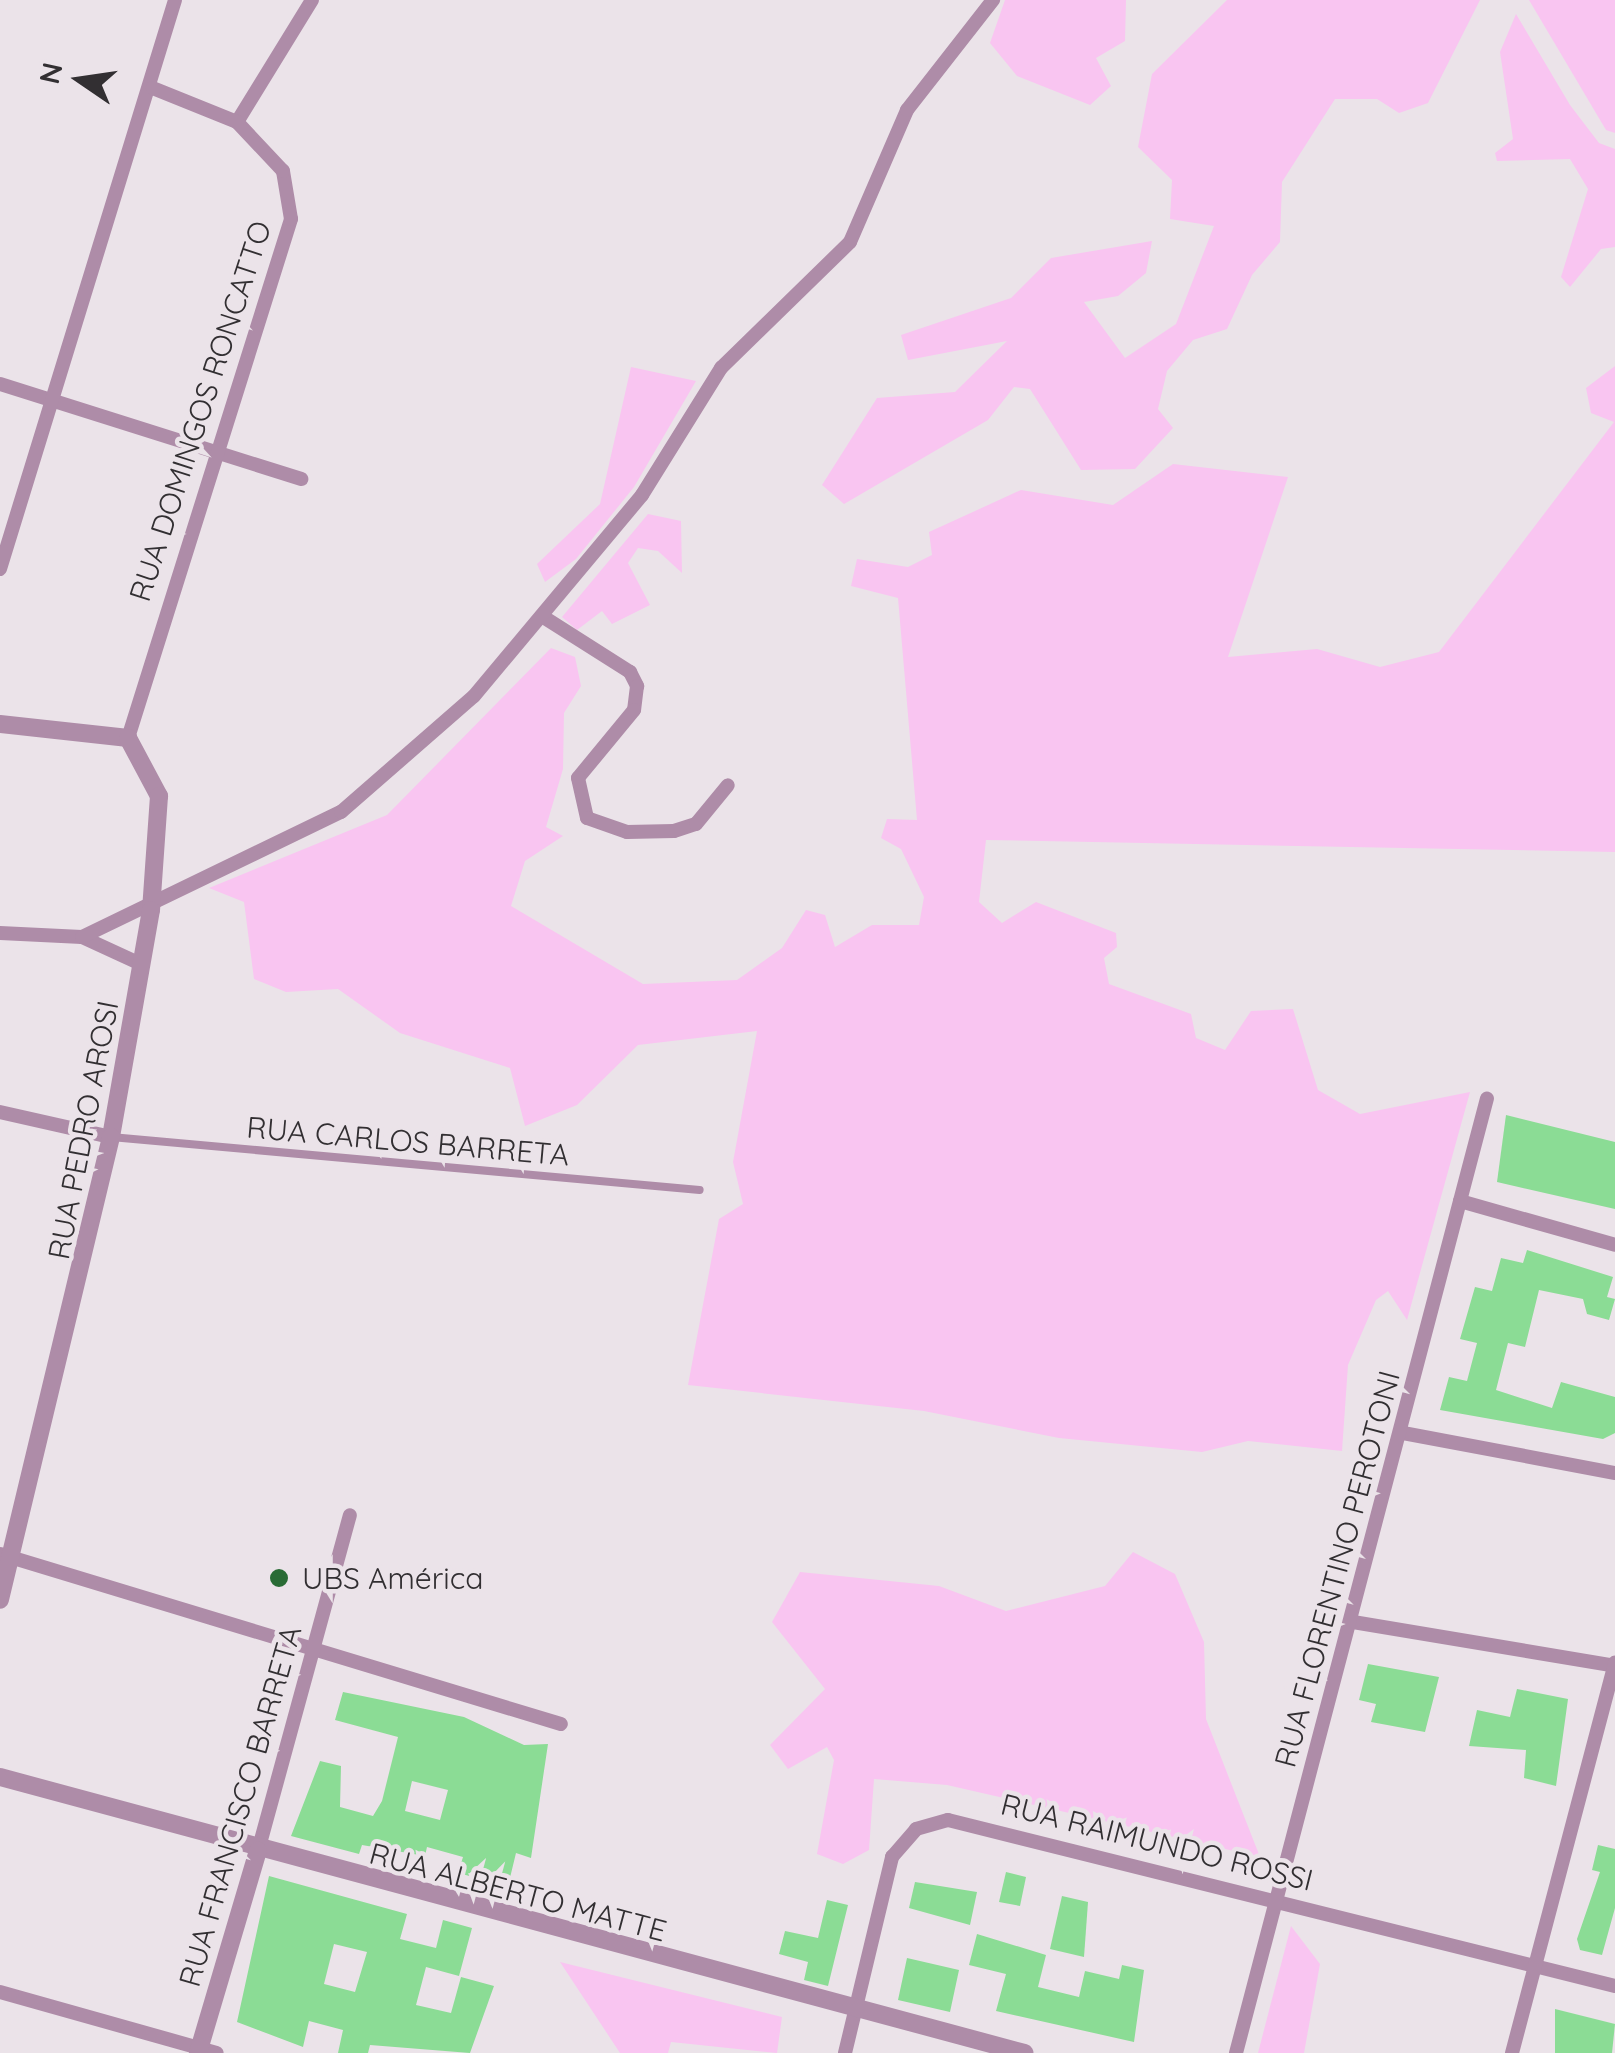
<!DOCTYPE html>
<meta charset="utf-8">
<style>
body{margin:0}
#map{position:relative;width:1615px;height:2053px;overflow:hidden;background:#ebe3e9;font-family:Quicksand,sans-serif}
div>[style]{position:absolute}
.green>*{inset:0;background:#f9c5f1}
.building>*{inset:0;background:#8bdc95}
.service>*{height:8px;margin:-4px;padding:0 4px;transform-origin:4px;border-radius:4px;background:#ae8ca8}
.minor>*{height:14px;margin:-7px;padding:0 7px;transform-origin:7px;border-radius:7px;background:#ae8ca8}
.tertiary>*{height:18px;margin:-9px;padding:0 9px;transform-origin:9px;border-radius:9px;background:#ae8ca8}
.dots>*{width:28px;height:28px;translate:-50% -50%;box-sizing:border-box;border:5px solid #ebe3e9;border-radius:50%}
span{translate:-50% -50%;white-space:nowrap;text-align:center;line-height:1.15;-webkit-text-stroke:9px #ebe3e9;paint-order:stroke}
.street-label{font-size:30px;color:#322f32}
.poi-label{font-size:30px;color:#322f32}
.left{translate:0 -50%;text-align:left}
.north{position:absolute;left:30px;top:30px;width:100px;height:100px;-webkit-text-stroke:8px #ebe3e9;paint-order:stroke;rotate:283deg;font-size:28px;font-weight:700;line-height:40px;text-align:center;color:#322f32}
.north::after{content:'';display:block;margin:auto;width:35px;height:45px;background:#322f32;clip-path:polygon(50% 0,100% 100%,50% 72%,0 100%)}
</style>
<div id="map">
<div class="green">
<div style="clip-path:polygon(1005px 0,1126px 0,1125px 41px,1096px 58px,1111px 86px,1090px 105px,1017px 76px,990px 43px)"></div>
<div style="clip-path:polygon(1227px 0,1480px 0,1428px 103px,1399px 113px,1377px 99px,1335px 99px,1282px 182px,1280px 242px,1252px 275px,1227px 329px,1193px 340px,1167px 371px,1158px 409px,1173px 428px,1135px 469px,1081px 470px,1030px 389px,1014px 387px,988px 420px,844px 504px,822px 485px,877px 398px,955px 392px,1007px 341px,908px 360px,901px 335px,1011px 298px,1051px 258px,1152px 241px,1146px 273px,1118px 296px,1084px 302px,1125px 358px,1176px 324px,1214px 226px,1170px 219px,1172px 180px,1138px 147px,1152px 74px)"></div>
<div style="clip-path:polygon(1529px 0,1615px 0,1615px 133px,1606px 130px)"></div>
<div style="clip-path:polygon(1516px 14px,1570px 105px,1599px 143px,1615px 149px,1615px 247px,1601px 249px,1570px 287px,1561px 277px,1588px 189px,1570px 159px,1497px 161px,1495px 153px,1513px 139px,1500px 52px)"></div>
<div style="clip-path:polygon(1615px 366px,1615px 852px,986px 840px,979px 902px,1002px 923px,1036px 902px,1116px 933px,1117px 947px,1104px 958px,1109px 984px,1191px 1014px,1196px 1038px,1225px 1050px,1251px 1011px,1293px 1009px,1318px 1090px,1360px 1114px,1470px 1092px,1407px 1320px,1388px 1291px,1376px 1300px,1348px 1365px,1342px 1451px,1248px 1441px,1202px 1452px,1059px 1438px,924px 1411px,688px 1385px,719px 1219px,743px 1204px,733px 1162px,757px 1031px,638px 1045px,577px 1105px,525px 1126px,510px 1068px,400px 1033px,338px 989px,286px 992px,254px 979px,244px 902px,209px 888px,387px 815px,551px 648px,575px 657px,581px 686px,564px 713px,563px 769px,546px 827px,563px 836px,525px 861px,511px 906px,643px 984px,737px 980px,782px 948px,806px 910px,825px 915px,835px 947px,872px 925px,919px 925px,924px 897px,901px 849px,881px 838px,887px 819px,917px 820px,898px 598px,851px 586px,857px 559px,908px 567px,932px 555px,929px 532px,1021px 490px,1113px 505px,1173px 464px,1288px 477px,1228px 657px,1317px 649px,1380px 667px,1439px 652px,1614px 422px,1591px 413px,1586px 388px)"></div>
<div style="clip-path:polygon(631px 367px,696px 381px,634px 487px,576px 559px,545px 582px,537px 564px,600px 504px)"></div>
<div style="clip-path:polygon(648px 514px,681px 521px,682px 573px,658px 551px,638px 548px,628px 563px,650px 605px,612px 624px,602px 611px,577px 630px,562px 617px)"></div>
<div style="clip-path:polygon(1133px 1552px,1175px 1574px,1204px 1642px,1206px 1719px,1260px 1857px,947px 1785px,874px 1779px,869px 1850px,843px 1864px,817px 1854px,834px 1760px,827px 1747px,788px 1769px,770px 1745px,825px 1689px,772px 1622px,800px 1572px,939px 1586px,1006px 1611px,1105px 1586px)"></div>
<div style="clip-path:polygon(1291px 1926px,1320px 1964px,1304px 2053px,1258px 2053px)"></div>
<div style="clip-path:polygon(560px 1962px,782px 2017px,777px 2053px,671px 2042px,668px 2053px,620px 2053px)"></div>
</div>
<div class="building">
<div style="clip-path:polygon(1506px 1115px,1615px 1142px,1615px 1209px,1497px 1182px)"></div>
<div style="clip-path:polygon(1527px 1250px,1613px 1277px,1607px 1297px,1615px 1299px,1609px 1320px,1587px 1314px,1583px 1299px,1539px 1290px,1525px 1347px,1508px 1343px,1496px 1390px,1552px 1408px,1561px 1382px,1615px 1397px,1615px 1433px,1603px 1439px,1440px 1410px,1449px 1377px,1467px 1381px,1477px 1343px,1460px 1339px,1475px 1287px,1492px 1291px,1501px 1258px,1523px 1263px)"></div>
<div style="clip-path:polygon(1368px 1664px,1439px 1677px,1425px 1732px,1371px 1722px,1376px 1704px,1359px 1700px)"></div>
<div style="clip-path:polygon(1517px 1689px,1568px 1699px,1556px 1786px,1524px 1778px,1526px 1750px,1469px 1746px,1477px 1710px,1510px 1717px)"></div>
<div style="clip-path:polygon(evenodd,343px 1692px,464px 1717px,524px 1745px,548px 1744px,531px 1858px,516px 1853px,508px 1886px,458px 1873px,463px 1857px,427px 1847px,425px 1856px,362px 1845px,359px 1854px,291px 1836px,320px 1761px,341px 1766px,340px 1807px,373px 1816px,382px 1801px,398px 1737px,335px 1720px,343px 1692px,412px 1781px,448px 1790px,440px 1820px,405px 1811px,412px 1781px)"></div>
<div style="clip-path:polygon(1598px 1845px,1615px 1849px,1615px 1908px,1602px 1955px,1580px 1950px,1577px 1939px,1600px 1872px,1592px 1870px)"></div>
<div style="clip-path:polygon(1006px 1872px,1026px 1877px,1020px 1906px,999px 1902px)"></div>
<div style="clip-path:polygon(evenodd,269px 1876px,407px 1914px,400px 1939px,436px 1948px,443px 1920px,472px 1928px,459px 1976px,426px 1967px,416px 2005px,451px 2013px,461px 1977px,494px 1986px,470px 2053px,370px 2045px,368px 2053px,338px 2053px,343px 2030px,309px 2021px,303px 2047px,237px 2022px,269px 1876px,334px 1944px,367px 1952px,355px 1992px,324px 1984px,334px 1944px)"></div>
<div style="clip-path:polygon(915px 1882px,977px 1892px,970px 1925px,909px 1908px)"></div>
<div style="clip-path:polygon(1062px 1896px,1088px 1902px,1084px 1957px,1050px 1949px)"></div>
<div style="clip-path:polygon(827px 1900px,848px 1905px,828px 1986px,804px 1980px,808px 1962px,779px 1954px,785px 1931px,818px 1938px)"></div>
<div style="clip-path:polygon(977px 1934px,1046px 1955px,1038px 1987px,1079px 1997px,1085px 1971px,1119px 1979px,1122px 1965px,1144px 1970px,1134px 2042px,996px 2011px,1006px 1974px,969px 1965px)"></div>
<div style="clip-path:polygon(907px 1958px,959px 1970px,950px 2012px,898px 2000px)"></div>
<div style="clip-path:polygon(1555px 2009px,1615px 2024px,1612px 2053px,1555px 2053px)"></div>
</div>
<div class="service">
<div style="left:111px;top:1137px;width:591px;rotate:5.14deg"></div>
</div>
<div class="minor">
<div style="left:237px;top:122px;width:143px;rotate:-58.4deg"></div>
<div style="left:0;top:384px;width:316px;rotate:17.5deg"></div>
<div style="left:0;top:569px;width:595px;rotate:-72.9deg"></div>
<div style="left:545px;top:618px;width:101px;rotate:32.4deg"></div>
<div style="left:630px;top:672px;width:16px;rotate:63deg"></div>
<div style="left:637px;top:686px;width:24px;rotate:97deg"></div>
<div style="left:634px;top:710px;width:88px;rotate:129.5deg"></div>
<div style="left:578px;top:778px;width:41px;rotate:77.3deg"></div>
<div style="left:587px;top:818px;width:42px;rotate:19.3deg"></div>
<div style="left:627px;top:832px;width:47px;rotate:-1.2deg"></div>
<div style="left:674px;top:831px;width:23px;rotate:-18deg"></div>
<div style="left:696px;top:824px;width:50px;rotate:-50.6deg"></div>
<div style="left:128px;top:738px;width:544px;rotate:-72.56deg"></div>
<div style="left:291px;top:219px;width:49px;rotate:-99.5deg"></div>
<div style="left:283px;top:171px;width:67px;rotate:-133.2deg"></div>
<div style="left:237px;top:122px;width:91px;rotate:-158deg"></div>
<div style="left:0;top:933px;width:82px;rotate:2.8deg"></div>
<div style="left:82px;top:937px;width:67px;rotate:24.7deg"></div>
<div style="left:82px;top:937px;width:288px;rotate:-25.8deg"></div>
<div style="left:341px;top:812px;width:176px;rotate:-41.1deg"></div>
<div style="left:474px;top:696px;width:262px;rotate:-50.1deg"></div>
<div style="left:642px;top:495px;width:150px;rotate:-58.1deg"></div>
<div style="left:721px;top:368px;width:180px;rotate:-44.3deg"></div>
<div style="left:850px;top:242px;width:144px;rotate:-66.6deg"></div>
<div style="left:907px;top:110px;width:140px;rotate:-52deg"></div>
<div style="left:0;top:1112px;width:114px;rotate:12.7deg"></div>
<div style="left:1460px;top:1201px;width:161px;rotate:15.8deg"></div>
<div style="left:1403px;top:1433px;width:216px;rotate:10.7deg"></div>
<div style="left:0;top:1554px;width:586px;rotate:16.86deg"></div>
<div style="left:1353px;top:1622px;width:266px;rotate:9.5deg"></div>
<div style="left:258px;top:1851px;width:348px;rotate:-74.7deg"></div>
<div style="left:0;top:1992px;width:225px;rotate:15.7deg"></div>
<div style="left:845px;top:2053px;width:202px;rotate:-76.5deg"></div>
<div style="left:892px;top:1857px;width:37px;rotate:-49deg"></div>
<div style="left:916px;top:1829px;width:33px;rotate:-16deg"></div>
<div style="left:948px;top:1820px;width:687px;rotate:13.98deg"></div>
<div style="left:1236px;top:2053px;width:987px;rotate:-75.27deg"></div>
<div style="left:1512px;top:2053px;width:404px;rotate:-75.2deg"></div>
</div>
<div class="tertiary">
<div style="left:0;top:724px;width:129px;rotate:6.2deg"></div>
<div style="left:128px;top:738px;width:66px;rotate:61.9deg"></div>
<div style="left:159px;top:796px;width:114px;rotate:94deg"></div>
<div style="left:151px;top:910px;width:230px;rotate:100deg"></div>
<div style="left:111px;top:1137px;width:476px;rotate:103.5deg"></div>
<div style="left:0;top:1777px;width:1061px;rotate:15.08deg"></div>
<div style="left:198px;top:2053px;width:211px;rotate:-73.5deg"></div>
</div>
<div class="dots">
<div style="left:279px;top:1578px;background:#296b35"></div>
</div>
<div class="street-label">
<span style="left:200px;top:411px;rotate:-72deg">RUA DOMINGOS RONCATTO</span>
<span style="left:83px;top:1130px;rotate:-79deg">RUA PEDRO AROSI</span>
<span style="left:408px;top:1141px;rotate:5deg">RUA CARLOS BARRETA</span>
<span style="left:1337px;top:1569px;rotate:-75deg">RUA FLORENTINO PEROTONI</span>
<span style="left:240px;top:1806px;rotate:-74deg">RUA FRANCISCO BARRETA</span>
<span style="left:1157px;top:1842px;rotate:14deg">RUA RAIMUNDO ROSSI</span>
<span style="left:518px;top:1892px;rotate:15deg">RUA ALBERTO MATTE</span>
</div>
<div class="poi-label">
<span class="left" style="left:302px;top:1578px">UBS América</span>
</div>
<div class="north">N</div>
</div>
